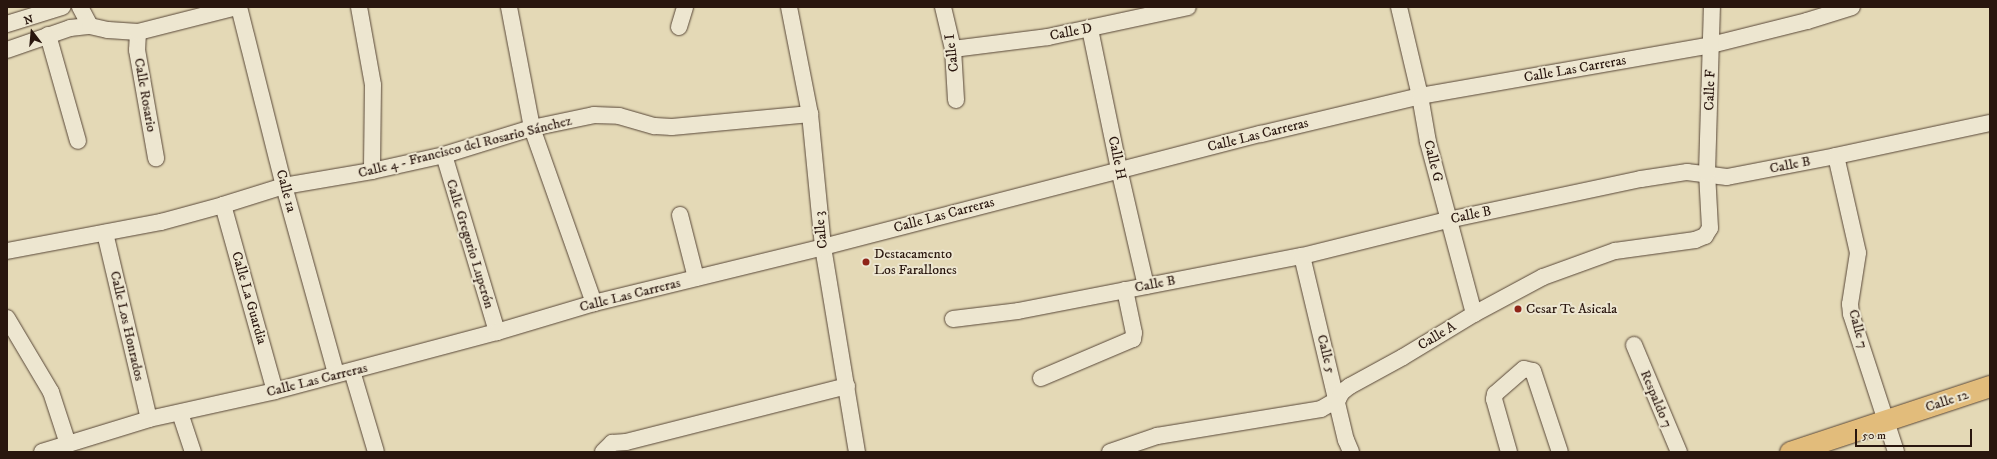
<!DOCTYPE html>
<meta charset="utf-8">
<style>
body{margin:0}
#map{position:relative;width:1997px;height:459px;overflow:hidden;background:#e4d9b6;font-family:"IM FELL DW Pica",serif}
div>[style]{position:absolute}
.roads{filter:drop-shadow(0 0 1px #584738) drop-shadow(0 0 1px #584738)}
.minor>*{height:16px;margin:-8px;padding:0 8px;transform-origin:8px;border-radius:8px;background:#ede6d0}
.major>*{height:21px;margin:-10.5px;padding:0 10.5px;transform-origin:10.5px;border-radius:10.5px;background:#e2bc7b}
.dots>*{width:11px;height:11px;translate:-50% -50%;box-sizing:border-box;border:2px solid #ede6d0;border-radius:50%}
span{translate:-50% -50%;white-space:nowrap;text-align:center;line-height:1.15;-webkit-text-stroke:4px #ede6d0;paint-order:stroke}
.street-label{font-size:14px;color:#29160e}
.poi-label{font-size:14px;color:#29160e}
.left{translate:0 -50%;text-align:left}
.frame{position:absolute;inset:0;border:8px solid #29160e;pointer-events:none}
.north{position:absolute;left:12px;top:12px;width:40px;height:40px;-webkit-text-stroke:3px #ede6d0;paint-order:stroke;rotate:344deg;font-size:11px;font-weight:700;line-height:16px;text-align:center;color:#29160e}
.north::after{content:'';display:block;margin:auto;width:14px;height:18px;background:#29160e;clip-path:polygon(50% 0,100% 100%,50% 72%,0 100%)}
.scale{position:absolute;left:1855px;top:429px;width:117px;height:18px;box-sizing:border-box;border:2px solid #29160e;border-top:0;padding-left:5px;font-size:12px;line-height:14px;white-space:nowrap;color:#29160e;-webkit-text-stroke:3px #ede6d0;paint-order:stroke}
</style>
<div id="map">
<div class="roads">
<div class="minor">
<div style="left:80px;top:7px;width:21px;rotate:62deg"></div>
<div style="left:239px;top:7px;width:185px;rotate:75.9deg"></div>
<div style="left:284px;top:186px;width:195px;rotate:74.5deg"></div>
<div style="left:359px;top:7px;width:79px;rotate:79.8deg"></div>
<div style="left:373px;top:85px;width:86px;rotate:90.7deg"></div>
<div style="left:509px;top:7px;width:123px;rotate:79.2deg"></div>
<div style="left:532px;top:128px;width:186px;rotate:70.5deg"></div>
<div style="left:789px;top:7px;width:109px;rotate:78.9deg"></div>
<div style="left:810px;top:114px;width:134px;rotate:84.4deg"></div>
<div style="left:823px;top:247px;width:208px;rotate:80.6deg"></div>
<div style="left:943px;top:7px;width:43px;rotate:76.6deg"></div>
<div style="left:953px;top:49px;width:51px;rotate:86.6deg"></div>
<div style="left:1399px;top:7px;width:91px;rotate:76.7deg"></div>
<div style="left:1420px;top:96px;width:47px;rotate:80.1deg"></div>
<div style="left:1428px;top:142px;width:178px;rotate:75deg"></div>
<div style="left:7px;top:24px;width:58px;rotate:-17.2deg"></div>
<div style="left:679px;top:27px;width:21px;rotate:-73deg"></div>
<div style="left:1090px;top:29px;width:143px;rotate:78.3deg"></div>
<div style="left:1119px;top:169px;width:120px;rotate:77deg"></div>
<div style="left:138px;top:32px;width:18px;rotate:93deg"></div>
<div style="left:137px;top:50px;width:110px;rotate:80deg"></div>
<div style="left:48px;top:35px;width:110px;rotate:74.2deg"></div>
<div style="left:953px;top:49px;width:96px;rotate:-7.2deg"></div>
<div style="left:1048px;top:37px;width:143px;rotate:-12.1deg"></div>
<div style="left:7px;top:50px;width:67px;rotate:-19.2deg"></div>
<div style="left:70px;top:28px;width:20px;rotate:-6deg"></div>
<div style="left:90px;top:26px;width:18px;rotate:13deg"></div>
<div style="left:108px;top:30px;width:30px;rotate:4deg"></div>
<div style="left:138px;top:32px;width:102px;rotate:-14.2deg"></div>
<div style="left:444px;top:155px;width:185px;rotate:73.3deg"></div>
<div style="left:1836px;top:156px;width:99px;rotate:77.2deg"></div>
<div style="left:1858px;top:253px;width:52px;rotate:98.9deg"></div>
<div style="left:1850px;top:304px;width:10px;rotate:84deg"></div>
<div style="left:1851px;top:314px;width:145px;rotate:71.9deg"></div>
<div style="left:223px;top:205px;width:193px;rotate:74.4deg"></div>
<div style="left:680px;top:215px;width:65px;rotate:75.7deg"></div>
<div style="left:105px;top:233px;width:191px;rotate:76.7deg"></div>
<div style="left:7px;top:251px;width:157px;rotate:-10.7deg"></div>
<div style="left:161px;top:222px;width:64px;rotate:-15.3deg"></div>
<div style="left:223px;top:205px;width:64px;rotate:-17.3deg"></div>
<div style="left:284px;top:186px;width:89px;rotate:-9.7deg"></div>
<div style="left:372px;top:171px;width:74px;rotate:-12.5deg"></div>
<div style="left:444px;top:155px;width:92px;rotate:-17.1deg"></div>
<div style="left:532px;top:128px;width:63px;rotate:-11.8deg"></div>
<div style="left:594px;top:115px;width:25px;rotate:2deg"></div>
<div style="left:619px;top:116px;width:37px;rotate:16deg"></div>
<div style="left:655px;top:126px;width:17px;rotate:3deg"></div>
<div style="left:672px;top:127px;width:139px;rotate:-5.4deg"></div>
<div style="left:1302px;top:256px;width:189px;rotate:76.6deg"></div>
<div style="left:1346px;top:440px;width:13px;rotate:67deg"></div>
<div style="left:7px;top:318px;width:86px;rotate:59.3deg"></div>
<div style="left:51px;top:392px;width:55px;rotate:71.9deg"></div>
<div style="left:953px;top:319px;width:65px;rotate:-7deg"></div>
<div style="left:1018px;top:311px;width:289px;rotate:-11deg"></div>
<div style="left:1302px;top:256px;width:150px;rotate:-13.9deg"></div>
<div style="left:1448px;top:220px;width:197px;rotate:-12deg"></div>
<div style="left:1641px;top:179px;width:47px;rotate:-8.7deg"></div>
<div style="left:1687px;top:172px;width:40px;rotate:7.1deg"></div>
<div style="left:1727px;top:177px;width:111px;rotate:-10.9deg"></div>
<div style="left:1836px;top:156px;width:157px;rotate:-12.1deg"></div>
<div style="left:1634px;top:345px;width:116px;rotate:67.2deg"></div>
<div style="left:352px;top:371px;width:84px;rotate:73.5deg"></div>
<div style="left:1041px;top:378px;width:100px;rotate:-23deg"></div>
<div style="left:1133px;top:339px;width:6px;rotate:-81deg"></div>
<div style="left:1134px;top:333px;width:44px;rotate:-101.8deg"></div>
<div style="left:180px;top:413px;width:41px;rotate:71.6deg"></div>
<div style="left:42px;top:452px;width:112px;rotate:-17.1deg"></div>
<div style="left:149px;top:419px;width:129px;rotate:-12.5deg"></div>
<div style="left:275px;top:391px;width:230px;rotate:-14.9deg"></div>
<div style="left:497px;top:332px;width:101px;rotate:-16.6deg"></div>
<div style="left:594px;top:303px;width:236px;rotate:-13.7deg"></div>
<div style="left:823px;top:247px;width:452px;rotate:-14.5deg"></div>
<div style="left:1261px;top:134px;width:163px;rotate:-13.4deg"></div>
<div style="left:1420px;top:96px;width:295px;rotate:-9.9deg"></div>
<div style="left:1711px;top:45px;width:99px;rotate:-14deg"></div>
<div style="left:1807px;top:21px;width:47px;rotate:-17.3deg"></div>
<div style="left:603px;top:452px;width:13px;rotate:-45deg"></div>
<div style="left:612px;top:443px;width:14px;rotate:-4deg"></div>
<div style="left:626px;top:442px;width:228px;rotate:-14.2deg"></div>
<div style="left:1110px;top:452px;width:50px;rotate:-18.8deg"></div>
<div style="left:1157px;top:436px;width:166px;rotate:-9.3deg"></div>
<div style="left:1321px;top:409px;width:20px;rotate:-30deg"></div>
<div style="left:1338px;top:399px;width:8px;rotate:-60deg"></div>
<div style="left:1342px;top:392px;width:10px;rotate:-37deg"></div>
<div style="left:1350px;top:386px;width:60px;rotate:-28.7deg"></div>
<div style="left:1403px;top:357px;width:83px;rotate:-31.2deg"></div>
<div style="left:1474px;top:314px;width:78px;rotate:-28.2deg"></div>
<div style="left:1543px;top:277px;width:77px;rotate:-19.9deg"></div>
<div style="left:1615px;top:251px;width:81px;rotate:-7.8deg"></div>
<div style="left:1695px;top:240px;width:11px;rotate:-22deg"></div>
<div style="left:1705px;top:236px;width:9px;rotate:-58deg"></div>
<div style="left:1710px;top:228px;width:55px;rotate:-93.1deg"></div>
<div style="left:1707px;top:173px;width:166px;rotate:-88.3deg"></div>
<div style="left:1509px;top:452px;width:55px;rotate:-105.8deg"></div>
<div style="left:1494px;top:399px;width:5px;rotate:-79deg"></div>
<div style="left:1495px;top:394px;width:38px;rotate:-41deg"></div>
<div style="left:1524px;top:369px;width:9px;rotate:13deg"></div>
<div style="left:1533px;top:371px;width:85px;rotate:71.6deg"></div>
</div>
<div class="major">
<div style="left:1790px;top:452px;width:211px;rotate:-18.3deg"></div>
</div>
</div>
<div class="dots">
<div style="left:866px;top:262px;background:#8f2418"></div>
<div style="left:1518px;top:309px;background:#8f2418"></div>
</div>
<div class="street-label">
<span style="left:1071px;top:32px;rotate:-11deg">Calle D</span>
<span style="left:952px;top:53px;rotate:-97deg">Calle I</span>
<span style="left:1575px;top:69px;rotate:-10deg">Calle Las Carreras</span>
<span style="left:1710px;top:90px;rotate:-88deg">Calle F</span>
<span style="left:145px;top:95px;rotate:80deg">Calle Rosario</span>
<span style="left:1258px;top:135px;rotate:-14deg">Calle Las Carreras</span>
<span style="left:465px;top:147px;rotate:-14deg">Calle 4 - Francisco del Rosario Sánchez</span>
<span style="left:1117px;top:158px;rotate:78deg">Calle H</span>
<span style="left:1433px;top:161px;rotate:76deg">Calle G</span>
<span style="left:1790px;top:165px;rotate:-11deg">Calle B</span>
<span style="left:286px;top:191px;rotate:75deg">Calle 1a</span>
<span style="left:944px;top:215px;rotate:-15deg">Calle Las Carreras</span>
<span style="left:1471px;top:215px;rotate:-12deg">Calle B</span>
<span style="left:821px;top:230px;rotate:-96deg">Calle 3</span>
<span style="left:470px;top:244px;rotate:73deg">Calle Gregorio Luperón</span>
<span style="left:1155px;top:284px;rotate:-11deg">Calle B</span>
<span style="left:630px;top:295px;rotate:-14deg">Calle Las Carreras</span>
<span style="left:249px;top:298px;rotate:74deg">Calle La Guardia</span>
<span style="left:127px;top:326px;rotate:77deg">Calle Los Honrados</span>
<span style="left:1858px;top:329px;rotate:75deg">Calle 7</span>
<span style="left:1437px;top:336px;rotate:-31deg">Calle A</span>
<span style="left:1326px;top:354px;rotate:76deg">Calle 5</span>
<span style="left:317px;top:380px;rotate:-14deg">Calle Las Carreras</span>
<span style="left:1656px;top:399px;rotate:67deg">Respaldo 7</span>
<span style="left:1947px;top:401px;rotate:-18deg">Calle 12</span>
</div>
<div class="poi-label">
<span class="left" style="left:874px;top:262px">Destacamento<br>Los Farallones</span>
<span class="left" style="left:1526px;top:309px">Cesar Te Asicala</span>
</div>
<div class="frame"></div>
<div class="north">N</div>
<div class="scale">50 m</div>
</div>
